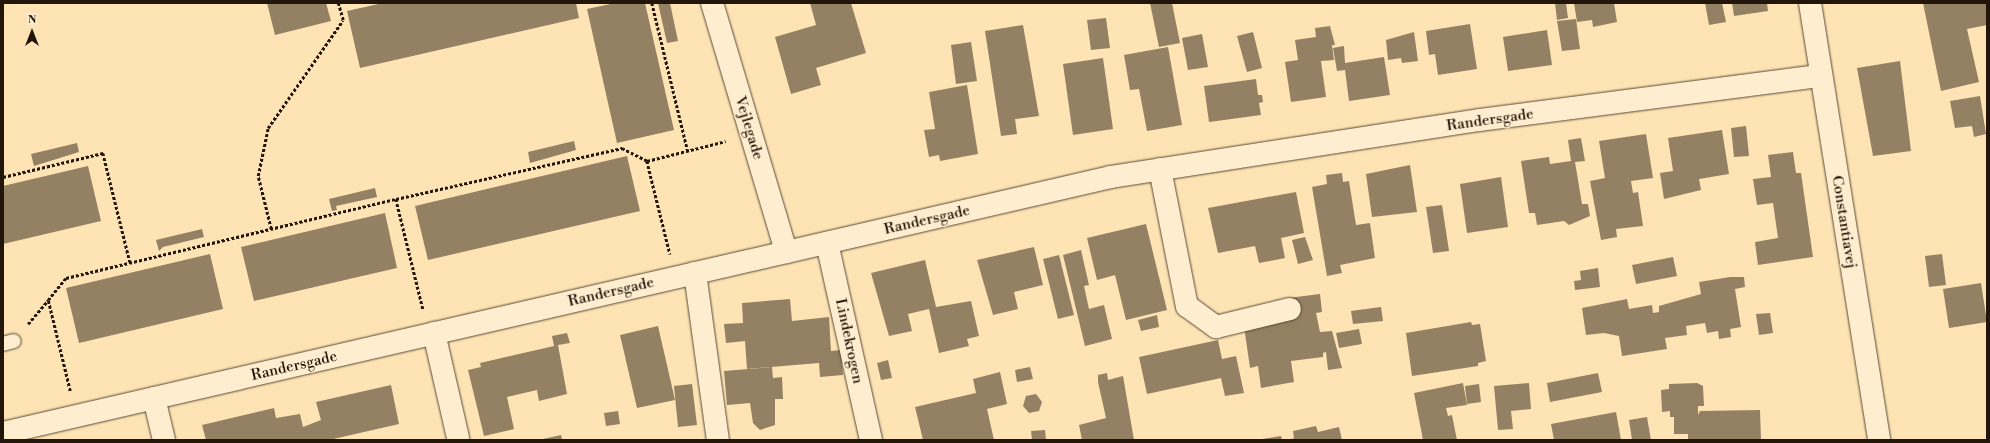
<!DOCTYPE html>
<style>
body{margin:0}
#map{position:relative;width:1990px;height:443px;overflow:hidden;background:#fee4b5;font-family:"Libre Bodoni",serif}
div>[style]{position:absolute}
.building>*{inset:0;background:#948163}
.path>*{height:2.5px;margin-top:-1.25px;transform-origin:0;background:repeating-linear-gradient(90deg,#22150a 0 3px,transparent 0 5px)}
.roads{filter:drop-shadow(0 0 1px #594935) drop-shadow(0 0 1px #594935)}
.service>*{height:14px;margin:-7px;padding:0 7px;transform-origin:7px;border-radius:7px;background:#feedcf}
.minor>*{height:22px;margin:-11px;padding:0 11px;transform-origin:11px;border-radius:11px;background:#feedcf}
.tertiary>*{height:22px;margin:-11px;padding:0 11px;transform-origin:11px;border-radius:11px;background:#feedcf}
span{translate:-50% -50%;white-space:nowrap;text-align:center;line-height:1.15;-webkit-text-stroke:3px #feedcf;paint-order:stroke}
.street-label{font-size:15px;color:#22150a}
.frame{position:absolute;inset:0;border:4px solid #22150a;pointer-events:none}
.north{position:absolute;left:12px;top:12px;width:40px;height:40px;-webkit-text-stroke:3px #feedcf;paint-order:stroke;rotate:0deg;font-size:11px;font-weight:700;line-height:16px;text-align:center;color:#22150a}
.north::after{content:'';display:block;margin:auto;width:14px;height:18px;background:#22150a;clip-path:polygon(50% 0,100% 100%,50% 72%,0 100%)}
</style>
<div id="map">
<div class="building">
<div style="clip-path:polygon(267px 3px,326px 3px,331px 21px,275px 35px)"></div>
<div style="clip-path:polygon(383px 3px,576px 3px,579px 18px,360px 68px,347px 11px)"></div>
<div style="clip-path:polygon(615px 3px,645px 3px,674px 130px,617px 143px,587px 9px)"></div>
<div style="clip-path:polygon(658px 3px,670px 3px,678px 41px,667px 43px)"></div>
<div style="clip-path:polygon(810px 3px,851px 3px,866px 53px,816px 68px,821px 85px,791px 94px,775px 37px,816px 25px)"></div>
<div style="clip-path:polygon(1150px 3px,1172px 3px,1180px 43px,1159px 47px)"></div>
<div style="clip-path:polygon(1555px 3px,1566px 3px,1568px 18px,1557px 20px)"></div>
<div style="clip-path:polygon(1574px 3px,1614px 3px,1617px 22px,1593px 27px,1592px 20px,1577px 22px)"></div>
<div style="clip-path:polygon(1705px 3px,1722px 3px,1726px 22px,1709px 25px)"></div>
<div style="clip-path:polygon(1732px 3px,1767px 3px,1768px 11px,1734px 16px)"></div>
<div style="clip-path:polygon(1923px 3px,1987px 3px,1987px 25px,1967px 29px,1979px 82px,1941px 91px)"></div>
<div style="clip-path:polygon(1106px 18px,1110px 48px,1091px 50px,1087px 20px)"></div>
<div style="clip-path:polygon(1576px 19px,1580px 49px,1562px 51px,1557px 21px)"></div>
<div style="clip-path:polygon(1470px 24px,1477px 69px,1438px 75px,1435px 54px,1429px 55px,1426px 31px)"></div>
<div style="clip-path:polygon(1023px 25px,1039px 116px,1015px 119px,1017px 134px,1001px 136px,985px 31px)"></div>
<div style="clip-path:polygon(1330px 26px,1335px 45px,1332px 45px,1334px 60px,1321px 61px,1326px 97px,1291px 102px,1285px 62px,1298px 60px,1295px 40px,1316px 37px,1315px 28px)"></div>
<div style="clip-path:polygon(1547px 30px,1552px 65px,1508px 71px,1503px 37px)"></div>
<div style="clip-path:polygon(1253px 32px,1262px 68px,1247px 72px,1237px 36px)"></div>
<div style="clip-path:polygon(1414px 32px,1418px 61px,1402px 63px,1401px 58px,1388px 60px,1386px 40px)"></div>
<div style="clip-path:polygon(1202px 34px,1208px 67px,1188px 70px,1182px 38px)"></div>
<div style="clip-path:polygon(971px 42px,977px 81px,956px 84px,951px 45px)"></div>
<div style="clip-path:polygon(1344px 46px,1345px 63px,1384px 57px,1390px 95px,1349px 101px,1345px 70px,1337px 71px,1333px 48px)"></div>
<div style="clip-path:polygon(1168px 47px,1182px 125px,1147px 131px,1139px 89px,1130px 90px,1124px 55px)"></div>
<div style="clip-path:polygon(1103px 58px,1113px 129px,1073px 135px,1063px 64px)"></div>
<div style="clip-path:polygon(1900px 61px,1911px 151px,1873px 156px,1857px 68px)"></div>
<div style="clip-path:polygon(1256px 79px,1258px 95px,1262px 95px,1263px 102px,1259px 103px,1261px 115px,1209px 122px,1204px 86px)"></div>
<div style="clip-path:polygon(967px 85px,978px 154px,940px 161px,939px 155px,929px 157px,924px 130px,935px 129px,929px 92px)"></div>
<div style="clip-path:polygon(1980px 96px,1986px 134px,1974px 137px,1972px 126px,1955px 128px,1950px 101px)"></div>
<div style="clip-path:polygon(1746px 126px,1749px 156px,1734px 157px,1731px 128px)"></div>
<div style="clip-path:polygon(1722px 130px,1729px 174px,1699px 179px,1701px 190px,1664px 199px,1660px 173px,1673px 171px,1668px 138px)"></div>
<div style="clip-path:polygon(1646px 134px,1653px 178px,1631px 181px,1633px 193px,1638px 192px,1643px 226px,1616px 229px,1617px 237px,1601px 240px,1590px 181px,1605px 178px,1599px 141px)"></div>
<div style="clip-path:polygon(1581px 138px,1585px 161px,1575px 162px,1582px 204px,1588px 204px,1590px 216px,1569px 225px,1564px 221px,1537px 225px,1535px 213px,1529px 213px,1521px 161px,1549px 157px,1550px 164px,1571px 161px,1568px 140px)"></div>
<div style="clip-path:polygon(574px 141px,576px 150px,530px 163px,528px 152px)"></div>
<div style="clip-path:polygon(77px 143px,79px 152px,34px 166px,31px 154px)"></div>
<div style="clip-path:polygon(1793px 152px,1796px 173px,1801px 173px,1813px 257px,1758px 265px,1755px 242px,1778px 238px,1773px 203px,1757px 205px,1753px 179px,1771px 177px,1768px 155px)"></div>
<div style="clip-path:polygon(627px 156px,640px 211px,428px 260px,415px 206px)"></div>
<div style="clip-path:polygon(1410px 165px,1417px 212px,1372px 217px,1366px 174px)"></div>
<div style="clip-path:polygon(88px 166px,101px 221px,3px 244px,3px 186px)"></div>
<div style="clip-path:polygon(1342px 173px,1343px 182px,1349px 181px,1356px 225px,1370px 223px,1375px 258px,1340px 265px,1342px 273px,1327px 276px,1312px 187px,1327px 184px,1326px 175px)"></div>
<div style="clip-path:polygon(1501px 177px,1508px 227px,1467px 233px,1460px 184px)"></div>
<div style="clip-path:polygon(375px 188px,377px 197px,336px 206px,337px 210px,332px 211px,329px 199px)"></div>
<div style="clip-path:polygon(1296px 192px,1304px 233px,1281px 238px,1285px 258px,1259px 263px,1255px 246px,1218px 253px,1208px 208px)"></div>
<div style="clip-path:polygon(1442px 205px,1449px 251px,1433px 253px,1426px 207px)"></div>
<div style="clip-path:polygon(385px 213px,397px 268px,254px 301px,241px 247px)"></div>
<div style="clip-path:polygon(1146px 224px,1167px 310px,1126px 320px,1115px 275px,1097px 280px,1087px 238px)"></div>
<div style="clip-path:polygon(202px 229px,204px 237px,163px 247px,159px 251px,156px 240px)"></div>
<div style="clip-path:polygon(1305px 237px,1313px 260px,1298px 264px,1292px 240px)"></div>
<div style="clip-path:polygon(1034px 247px,1043px 285px,1014px 292px,1018px 309px,993px 315px,977px 260px)"></div>
<div style="clip-path:polygon(1081px 250px,1089px 285px,1084px 286px,1089px 309px,1104px 305px,1112px 339px,1085px 346px,1063px 255px)"></div>
<div style="clip-path:polygon(210px 254px,223px 309px,79px 343px,66px 288px)"></div>
<div style="clip-path:polygon(1942px 254px,1946px 285px,1929px 287px,1925px 256px)"></div>
<div style="clip-path:polygon(1059px 255px,1074px 315px,1058px 319px,1043px 259px)"></div>
<div style="clip-path:polygon(1673px 257px,1677px 276px,1636px 284px,1632px 265px)"></div>
<div style="clip-path:polygon(925px 260px,936px 307px,971px 301px,979px 336px,967px 339px,969px 346px,939px 353px,929px 309px,908px 314px,912px 331px,889px 336px,871px 273px)"></div>
<div style="clip-path:polygon(1598px 268px,1600px 287px,1575px 290px,1574px 281px,1581px 280px,1580px 271px)"></div>
<div style="clip-path:polygon(1730px 277px,1744px 277px,1745px 287px,1735px 289px,1741px 327px,1730px 329px,1731px 337px,1719px 339px,1718px 331px,1707px 333px,1705px 323px,1686px 326px,1687px 335px,1665px 338px,1667px 349px,1622px 356px,1619px 336px,1604px 333px,1586px 335px,1582px 308px,1627px 299px,1629px 309px,1652px 305px,1653px 313px,1659px 312px,1659px 306px,1701px 294px,1699px 282px)"></div>
<div style="clip-path:polygon(1981px 283px,1987px 322px,1949px 328px,1943px 289px)"></div>
<div style="clip-path:polygon(1320px 294px,1322px 312px,1316px 313px,1320px 332px,1332px 331px,1342px 368px,1328px 370px,1326px 352px,1323px 353px,1323px 357px,1291px 361px,1294px 382px,1261px 388px,1258px 366px,1250px 368px,1244px 326px,1295px 319px,1288px 298px)"></div>
<div style="clip-path:polygon(790px 299px,792px 321px,829px 317px,831px 351px,841px 350px,843px 375px,820px 377px,819px 363px,747px 369px,745px 341px,726px 343px,724px 324px,743px 323px,742px 303px)"></div>
<div style="clip-path:polygon(1381px 307px,1383px 321px,1353px 324px,1351px 311px)"></div>
<div style="clip-path:polygon(1770px 313px,1773px 333px,1759px 335px,1756px 314px)"></div>
<div style="clip-path:polygon(1157px 315px,1159px 327px,1141px 331px,1138px 320px)"></div>
<div style="clip-path:polygon(1471px 322px,1472px 325px,1480px 324px,1486px 361px,1478px 363px,1478px 366px,1412px 376px,1406px 333px)"></div>
<div style="clip-path:polygon(658px 326px,675px 400px,637px 408px,620px 335px)"></div>
<div style="clip-path:polygon(1359px 329px,1362px 344px,1339px 348px,1336px 333px)"></div>
<div style="clip-path:polygon(567px 333px,570px 343px,558px 345px,567px 394px,539px 401px,537px 390px,507px 397px,514px 429px,484px 436px,468px 370px,481px 367px,480px 363px,554px 346px,552px 336px)"></div>
<div style="clip-path:polygon(1218px 340px,1222px 359px,1236px 356px,1244px 393px,1225px 396px,1221px 378px,1147px 394px,1139px 357px)"></div>
<div style="clip-path:polygon(888px 360px,892px 378px,881px 380px,877px 363px)"></div>
<div style="clip-path:polygon(772px 367px,773px 378px,782px 377px,783px 399px,775px 399px,775px 425px,760px 430px,753px 423px,750px 403px,727px 405px,724px 371px)"></div>
<div style="clip-path:polygon(1030px 367px,1033px 379px,1017px 382px,1015px 370px)"></div>
<div style="clip-path:polygon(1000px 372px,1007px 404px,987px 409px,994px 440px,923px 440px,915px 407px,976px 393px,973px 379px)"></div>
<div style="clip-path:polygon(1107px 373px,1108px 380px,1123px 376px,1134px 440px,1082px 440px,1079px 425px,1106px 418px,1098px 382px,1098px 375px)"></div>
<div style="clip-path:polygon(1598px 373px,1602px 392px,1550px 402px,1547px 383px)"></div>
<div style="clip-path:polygon(1463px 383px,1467px 405px,1446px 408px,1448px 416px,1452px 415px,1457px 440px,1423px 440px,1414px 393px)"></div>
<div style="clip-path:polygon(1529px 383px,1531px 409px,1511px 411px,1513px 429px,1498px 430px,1494px 386px)"></div>
<div style="clip-path:polygon(1697px 383px,1703px 386px,1704px 406px,1698px 406px,1698px 415px,1700px 411px,1760px 410px,1761px 440px,1688px 440px,1688px 434px,1674px 434px,1674px 417px,1670px 417px,1670px 411px,1662px 412px,1661px 390px,1669px 389px,1669px 384px)"></div>
<div style="clip-path:polygon(692px 384px,697px 425px,678px 427px,674px 386px)"></div>
<div style="clip-path:polygon(1479px 384px,1481px 402px,1467px 404px,1465px 386px)"></div>
<div style="clip-path:polygon(391px 385px,399px 424px,329px 440px,206px 440px,202px 425px,274px 408px,276px 418px,300px 414px,303px 427px,321px 420px,316px 402px)"></div>
<div style="clip-path:polygon(1036px 394px,1042px 402px,1039px 411px,1029px 413px,1023px 406px,1026px 396px)"></div>
<div style="clip-path:polygon(618px 411px,620px 424px,606px 426px,604px 413px)"></div>
<div style="clip-path:polygon(1616px 412px,1621px 440px,1554px 440px,1551px 424px)"></div>
<div style="clip-path:polygon(1647px 417px,1651px 440px,1632px 440px,1629px 420px)"></div>
<div style="clip-path:polygon(1316px 426px,1318px 432px,1339px 427px,1342px 440px,1290px 440px,1294px 438px,1293px 431px)"></div>
<div style="clip-path:polygon(1045px 430px,1046px 440px,1032px 440px,1031px 431px)"></div>
<div style="clip-path:polygon(561px 435px,562px 440px,543px 440px,543px 439px)"></div>
<div style="clip-path:polygon(1281px 436px,1282px 440px,1262px 440px,1262px 439px)"></div>
</div>
<div class="path">
<div style="left:652px;top:3px;width:153px;rotate:76.4deg"></div>
<div style="left:647px;top:161px;width:81px;rotate:-14.2deg"></div>
<div style="left:3px;top:177px;width:103px;rotate:-13.5deg"></div>
<div style="left:103px;top:153px;width:112px;rotate:76.1deg"></div>
<div style="left:396px;top:199px;width:113px;rotate:76.2deg"></div>
<div style="left:271px;top:229px;width:55px;rotate:-103.8deg"></div>
<div style="left:258px;top:176px;width:49px;rotate:-78.2deg"></div>
<div style="left:268px;top:128px;width:131px;rotate:-55.2deg"></div>
<div style="left:343px;top:20px;width:18px;rotate:-106deg"></div>
<div style="left:28px;top:324px;width:31px;rotate:-50deg"></div>
<div style="left:70px;top:391px;width:94px;rotate:-103.6deg"></div>
<div style="left:48px;top:300px;width:28px;rotate:-51deg"></div>
<div style="left:66px;top:278px;width:339px;rotate:-13.5deg"></div>
<div style="left:396px;top:199px;width:232px;rotate:-12.7deg"></div>
<div style="left:622px;top:148px;width:28px;rotate:27deg"></div>
<div style="left:647px;top:161px;width:96px;rotate:76.1deg"></div>
</div>
<div class="roads">
<div class="service">
<div style="left:3px;top:344px;width:11px;rotate:-15deg"></div>
</div>
<div class="minor">
<div style="left:712px;top:3px;width:260px;rotate:73.4deg"></div>
<div style="left:1160px;top:169px;width:140px;rotate:78.9deg"></div>
<div style="left:1187px;top:306px;width:36px;rotate:36deg"></div>
<div style="left:1216px;top:327px;width:76px;rotate:-13.7deg"></div>
<div style="left:827px;top:243px;width:202px;rotate:77.4deg"></div>
<div style="left:695px;top:273px;width:169px;rotate:82.2deg"></div>
<div style="left:434px;top:333px;width:108px;rotate:77.1deg"></div>
<div style="left:154px;top:398px;width:43px;rotate:76.6deg"></div>
<div style="left:3px;top:433px;width:1137px;rotate:-13.01deg"></div>
<div style="left:1111px;top:177px;width:373px;rotate:-8.8deg"></div>
<div style="left:1480px;top:120px;width:344px;rotate:-7.4deg"></div>
</div>
<div class="tertiary">
<div style="left:1810px;top:3px;width:442px;rotate:81deg"></div>
</div>
</div>
<div class="street-label">
<span style="left:1490px;top:120px;rotate:-8deg">Randersgade</span>
<span style="left:749px;top:128px;rotate:73deg">Vejlegade</span>
<span style="left:927px;top:220px;rotate:-13deg">Randersgade</span>
<span style="left:1844px;top:222px;rotate:81deg">Constantiavej</span>
<span style="left:611px;top:292px;rotate:-13deg">Randersgade</span>
<span style="left:849px;top:341px;rotate:78deg">Lindekrogen</span>
<span style="left:294px;top:366px;rotate:-13deg">Randersgade</span>
</div>
<div class="frame"></div>
<div class="north">N</div>
</div>
